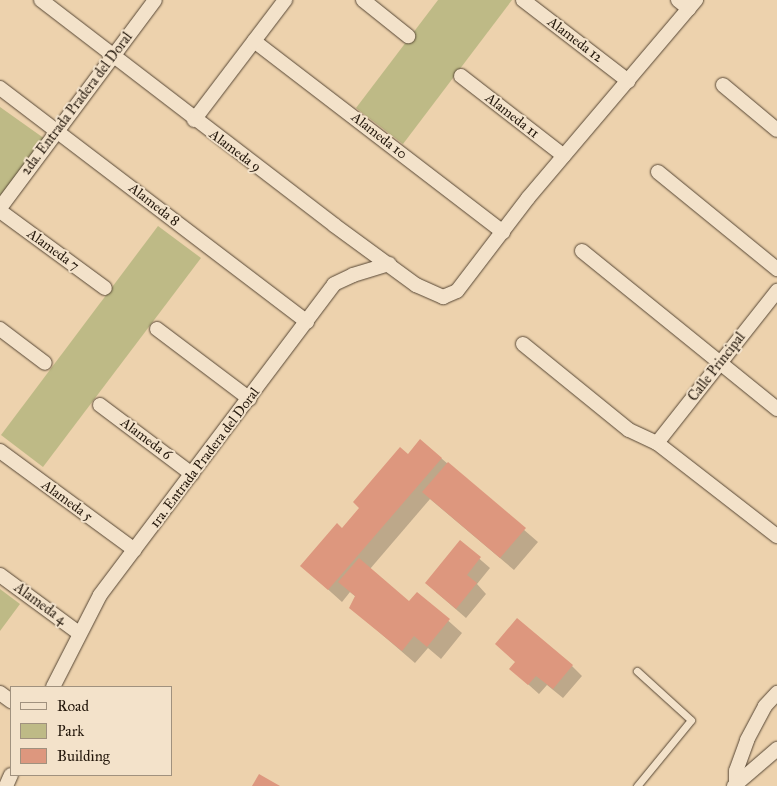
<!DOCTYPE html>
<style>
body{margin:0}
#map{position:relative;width:777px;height:786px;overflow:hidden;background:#edd2ad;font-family:"IM FELL Great Primer",serif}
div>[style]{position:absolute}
.green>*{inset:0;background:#beba86}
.shadow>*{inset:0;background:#0003}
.building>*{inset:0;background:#dd977e}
.roads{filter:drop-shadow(0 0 1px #564634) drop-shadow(0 0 1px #564634)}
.lane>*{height:7px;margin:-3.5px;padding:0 3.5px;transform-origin:3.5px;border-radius:3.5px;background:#f3e2ca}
.street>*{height:14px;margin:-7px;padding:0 7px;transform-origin:7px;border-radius:7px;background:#f3e2ca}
span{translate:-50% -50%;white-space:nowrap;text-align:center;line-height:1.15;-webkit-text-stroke:4px #f3e2ca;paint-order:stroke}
.street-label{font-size:14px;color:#23170b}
.legend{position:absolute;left:10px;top:686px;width:162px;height:90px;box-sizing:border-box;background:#f3e2ca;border:1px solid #a0917e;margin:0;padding:6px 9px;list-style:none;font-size:15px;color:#23170b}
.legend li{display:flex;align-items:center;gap:10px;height:25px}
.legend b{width:25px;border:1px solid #a0917e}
</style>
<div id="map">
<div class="green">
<div style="clip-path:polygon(438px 0,512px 0,403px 144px,356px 108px)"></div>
<div style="clip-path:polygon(0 107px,45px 139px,0 201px)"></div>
<div style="clip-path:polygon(158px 226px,201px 258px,43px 467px,1px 435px)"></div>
<div style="clip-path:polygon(0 589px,20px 604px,0 631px)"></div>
</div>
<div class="shadow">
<div style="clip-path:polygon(408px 455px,441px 458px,538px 542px,514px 570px,430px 499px,370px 569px,409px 603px,417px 593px,462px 633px,441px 659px,428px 648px,415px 663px,350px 607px,356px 597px,350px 592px,342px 602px,302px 566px,342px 529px)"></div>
<div style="clip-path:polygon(460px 542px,490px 568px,477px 584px,486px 594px,466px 618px,436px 592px)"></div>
<div style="clip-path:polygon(572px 666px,582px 676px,563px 698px,547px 685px,539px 694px,511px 669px)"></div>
</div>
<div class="building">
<div style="clip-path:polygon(420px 439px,442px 458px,328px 590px,300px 566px,337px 523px,342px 528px,359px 508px,353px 502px,400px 447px,408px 454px)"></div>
<div style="clip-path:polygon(448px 462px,526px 528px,500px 558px,422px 492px)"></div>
<div style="clip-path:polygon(460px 540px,481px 557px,467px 575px,477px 583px,456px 609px,425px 583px)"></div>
<div style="clip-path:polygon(359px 558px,409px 601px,417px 592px,450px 619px,427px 647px,414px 636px,402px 651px,349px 608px,355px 596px,338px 582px)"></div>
<div style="clip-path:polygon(517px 618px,573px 665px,553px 689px,536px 676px,528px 685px,509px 669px,515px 662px,495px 644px)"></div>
<div style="clip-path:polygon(259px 774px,280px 786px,252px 786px)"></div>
</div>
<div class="roads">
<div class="lane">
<div style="left:637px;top:786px;width:85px;rotate:-50.7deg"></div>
<div style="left:691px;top:720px;width:73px;rotate:-137.8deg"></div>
</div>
<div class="street">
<div style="left:41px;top:0;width:369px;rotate:37.5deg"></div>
<div style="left:334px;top:225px;width:102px;rotate:36.2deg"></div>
<div style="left:416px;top:285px;width:30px;rotate:24deg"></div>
<div style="left:443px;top:297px;width:15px;rotate:-23deg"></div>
<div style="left:457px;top:291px;width:117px;rotate:-52.6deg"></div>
<div style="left:528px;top:198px;width:260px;rotate:-49.7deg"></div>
<div style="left:363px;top:0;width:58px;rotate:38.7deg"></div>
<div style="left:523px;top:0;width:133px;rotate:37.6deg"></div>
<div style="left:678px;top:0;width:14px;rotate:39deg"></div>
<div style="left:254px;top:41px;width:314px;rotate:37.5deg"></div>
<div style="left:461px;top:76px;width:130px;rotate:37.8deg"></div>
<div style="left:723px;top:85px;width:70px;rotate:39.8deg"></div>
<div style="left:0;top:88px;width:386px;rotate:37.3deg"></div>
<div style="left:194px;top:120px;width:151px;rotate:-52.8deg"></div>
<div style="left:658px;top:172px;width:154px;rotate:39.2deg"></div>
<div style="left:0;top:208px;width:259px;rotate:-53.3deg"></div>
<div style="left:0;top:211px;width:130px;rotate:36.3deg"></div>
<div style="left:582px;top:251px;width:251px;rotate:39deg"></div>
<div style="left:0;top:329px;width:56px;rotate:37.1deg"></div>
<div style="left:157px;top:329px;width:116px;rotate:37deg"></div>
<div style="left:523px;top:344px;width:136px;rotate:39.1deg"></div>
<div style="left:629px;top:430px;width:31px;rotate:25deg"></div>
<div style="left:657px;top:443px;width:152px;rotate:37.8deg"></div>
<div style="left:100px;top:405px;width:115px;rotate:36.9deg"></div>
<div style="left:657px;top:443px;width:194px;rotate:-51.7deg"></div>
<div style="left:0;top:451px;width:167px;rotate:36.3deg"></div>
<div style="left:0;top:575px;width:98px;rotate:36.3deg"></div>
<div style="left:53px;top:687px;width:103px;rotate:-62.9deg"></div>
<div style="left:100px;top:595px;width:389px;rotate:-53deg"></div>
<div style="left:334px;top:284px;width:21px;rotate:-25deg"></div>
<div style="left:353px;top:275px;width:38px;rotate:-17deg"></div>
<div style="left:0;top:693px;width:14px;rotate:36deg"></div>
<div style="left:736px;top:784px;width:13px;rotate:-90deg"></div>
<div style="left:736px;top:771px;width:33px;rotate:-70deg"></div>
<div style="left:747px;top:740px;width:38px;rotate:-62deg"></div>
<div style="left:765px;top:706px;width:18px;rotate:-47deg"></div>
<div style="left:6px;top:786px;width:12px;rotate:-66deg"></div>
<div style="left:734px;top:786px;width:57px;rotate:-40.7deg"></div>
</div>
</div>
<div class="street-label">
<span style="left:575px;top:40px;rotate:37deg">Alameda 12</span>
<span style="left:77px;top:104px;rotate:-53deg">2da. Entrada Pradera del Doral</span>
<span style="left:512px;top:116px;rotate:38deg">Alameda 11</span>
<span style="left:379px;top:136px;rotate:38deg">Alameda 10</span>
<span style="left:235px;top:151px;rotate:37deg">Alameda 9</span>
<span style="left:154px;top:205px;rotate:38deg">Alameda 8</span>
<span style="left:53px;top:250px;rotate:36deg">Alameda 7</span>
<span style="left:717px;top:367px;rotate:-52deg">Calle Principal</span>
<span style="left:146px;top:439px;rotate:37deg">Alameda 6</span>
<span style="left:205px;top:458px;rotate:-53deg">1ra. Entrada Pradera del Doral</span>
<span style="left:67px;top:501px;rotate:36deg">Alameda 5</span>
<span style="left:40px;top:604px;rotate:36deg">Alameda 4</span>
</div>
<ul class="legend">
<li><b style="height:6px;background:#f3e2ca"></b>Road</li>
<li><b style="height:14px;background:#beba86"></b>Park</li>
<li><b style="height:14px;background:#dd977e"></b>Building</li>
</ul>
</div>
